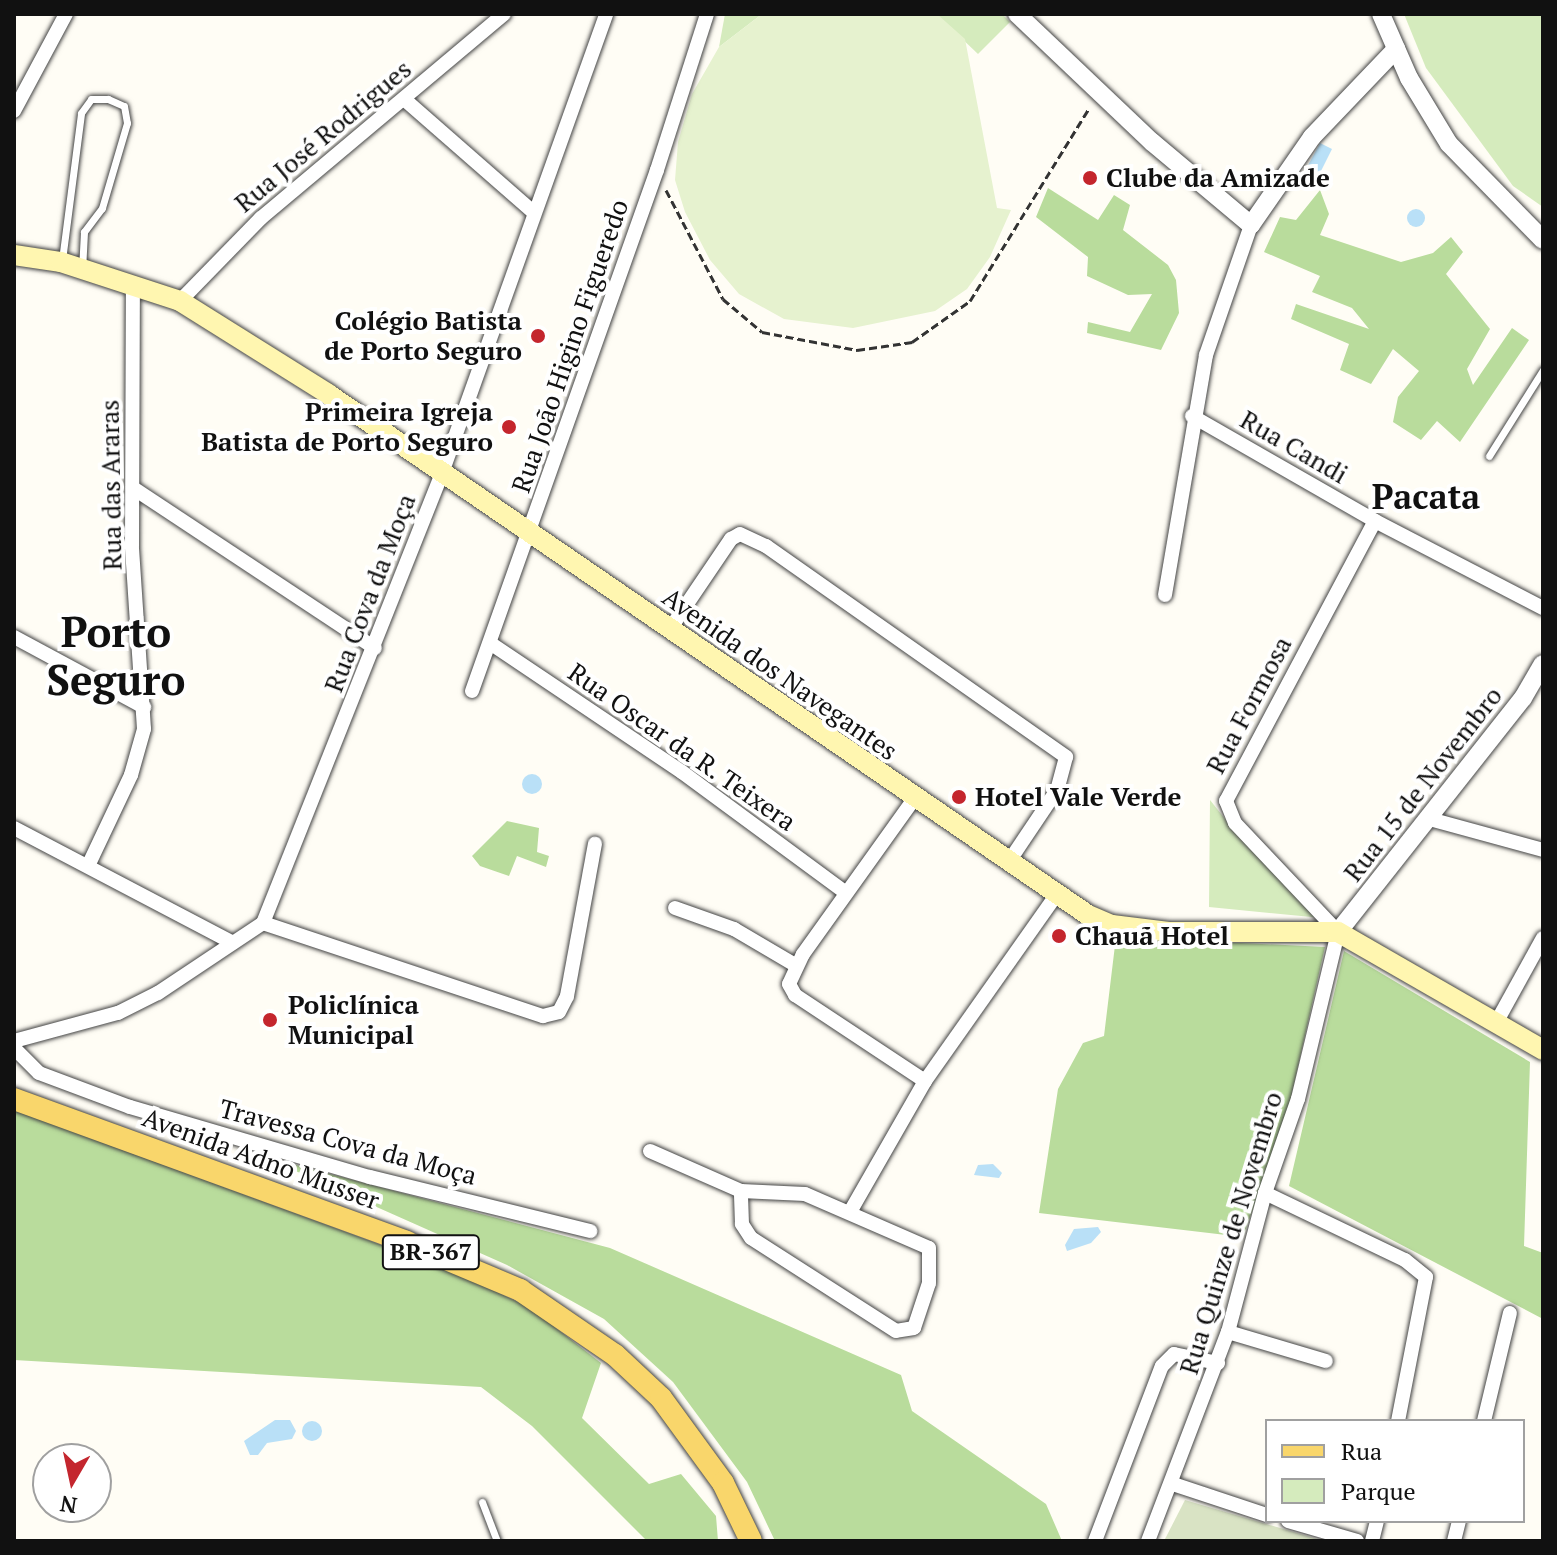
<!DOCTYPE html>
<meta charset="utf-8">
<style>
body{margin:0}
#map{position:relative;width:1557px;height:1555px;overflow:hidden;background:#fffdf5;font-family:"PT Serif",serif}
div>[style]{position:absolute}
.green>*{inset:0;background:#d5ebbd}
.forest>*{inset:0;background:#b9dc9c}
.cemetery>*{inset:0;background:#d9e3c4}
.pitch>*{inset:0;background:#e6f2cf}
.water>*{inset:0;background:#b9e0f7}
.round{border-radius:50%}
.path>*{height:3px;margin-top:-1.5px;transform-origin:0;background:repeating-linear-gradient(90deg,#333 0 8px,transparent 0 12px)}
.roads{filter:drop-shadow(0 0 2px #444) drop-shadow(0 0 2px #444)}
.service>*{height:7px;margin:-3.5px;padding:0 3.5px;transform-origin:3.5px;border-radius:3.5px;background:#fff}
.minor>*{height:14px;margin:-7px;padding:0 7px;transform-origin:7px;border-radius:7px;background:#fff}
.tertiary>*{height:18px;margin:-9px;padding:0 9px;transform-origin:9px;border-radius:9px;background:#fff}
.secondary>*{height:20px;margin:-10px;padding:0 10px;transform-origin:10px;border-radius:10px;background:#fff6b0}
.primary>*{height:22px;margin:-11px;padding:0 11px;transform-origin:11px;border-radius:11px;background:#f9d66b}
.dots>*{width:22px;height:22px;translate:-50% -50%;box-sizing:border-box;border:4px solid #fff;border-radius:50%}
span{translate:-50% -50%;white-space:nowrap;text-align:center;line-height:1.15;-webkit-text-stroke:8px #fff;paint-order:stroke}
.shield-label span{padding:2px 6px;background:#fff;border:2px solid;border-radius:6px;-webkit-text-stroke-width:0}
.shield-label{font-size:24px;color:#111;font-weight:700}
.street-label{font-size:26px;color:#111}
.poi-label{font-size:26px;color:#111;font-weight:700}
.left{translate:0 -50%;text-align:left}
.right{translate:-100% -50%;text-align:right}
.district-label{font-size:34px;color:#111;font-weight:700}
.town-label{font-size:42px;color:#111;font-weight:700}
.frame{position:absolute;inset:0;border:16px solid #111;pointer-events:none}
.legend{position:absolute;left:1265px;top:1419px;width:260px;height:104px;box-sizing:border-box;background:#fff;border:2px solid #a0a0a0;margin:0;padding:10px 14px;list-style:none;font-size:24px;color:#111}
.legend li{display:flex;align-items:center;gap:16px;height:40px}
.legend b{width:40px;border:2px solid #a0a0a0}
.north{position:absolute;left:32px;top:1443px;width:80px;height:80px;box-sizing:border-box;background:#fff;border:2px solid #a0a0a0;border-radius:50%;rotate:189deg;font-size:22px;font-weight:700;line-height:32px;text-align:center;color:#111}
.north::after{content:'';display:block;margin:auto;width:28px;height:36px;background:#c4262e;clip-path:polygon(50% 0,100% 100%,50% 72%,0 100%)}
</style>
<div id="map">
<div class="green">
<div style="clip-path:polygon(725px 14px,762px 14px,719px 47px)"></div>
<div style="clip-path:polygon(936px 14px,1002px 14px,1010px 22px,978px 54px)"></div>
<div style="clip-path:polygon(1404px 14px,1543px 14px,1543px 207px,1513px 186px,1426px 68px)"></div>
<div style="clip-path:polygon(1210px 800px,1233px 829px,1322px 918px,1209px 907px)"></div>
</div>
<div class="forest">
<div style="clip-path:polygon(1048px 188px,1098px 220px,1114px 195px,1130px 205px,1123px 230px,1168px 265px,1176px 280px,1179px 313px,1161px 350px,1087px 333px,1088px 322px,1130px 332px,1152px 294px,1128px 295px,1087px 276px,1088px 257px,1036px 217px)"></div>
<div style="clip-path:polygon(1320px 190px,1329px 214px,1320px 235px,1401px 262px,1433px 253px,1451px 237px,1463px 252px,1446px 274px,1490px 329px,1467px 369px,1473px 385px,1512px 328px,1529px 340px,1460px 442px,1437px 421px,1421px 440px,1393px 422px,1398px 397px,1419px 371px,1393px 349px,1371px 384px,1340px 370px,1349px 344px,1291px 319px,1296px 304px,1369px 329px,1352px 308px,1312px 292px,1320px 276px,1264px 252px,1280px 217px,1296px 220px)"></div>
<div style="clip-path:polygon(507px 821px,539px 828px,537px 852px,549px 856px,546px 867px,517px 856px,509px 876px,480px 866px,472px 856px)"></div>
<div style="clip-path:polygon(1116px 937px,1325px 947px,1289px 1106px,1243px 1237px,1039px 1213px,1058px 1089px,1083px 1043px,1104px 1036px)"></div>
<div style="clip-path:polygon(1344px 951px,1530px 1062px,1524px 1246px,1543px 1253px,1543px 1319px,1289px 1186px)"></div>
<div style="clip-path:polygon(14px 1110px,460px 1274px,530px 1308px,601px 1363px,582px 1418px,649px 1484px,681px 1474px,716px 1516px,718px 1541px,647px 1541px,532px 1426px,481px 1387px,14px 1360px)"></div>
<div style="clip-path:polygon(262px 1156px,610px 1248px,901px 1375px,912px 1411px,1046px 1504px,1062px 1541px,775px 1541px,747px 1482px,673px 1382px,604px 1319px,507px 1265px)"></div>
</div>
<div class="cemetery">
<div style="clip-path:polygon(1185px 1500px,1324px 1541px,1164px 1541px)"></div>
</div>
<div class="pitch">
<div style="clip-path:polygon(762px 14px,937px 14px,965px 39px,997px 208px,1011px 210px,990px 257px,967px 289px,935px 311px,853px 328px,784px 319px,739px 294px,710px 260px,685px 212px,675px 180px,678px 142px,692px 94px,719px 47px)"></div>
</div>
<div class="water">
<div style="clip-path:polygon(1320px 143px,1332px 149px,1319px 175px,1306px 169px)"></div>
<div class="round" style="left:1407px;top:209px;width:18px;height:18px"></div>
<div class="round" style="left:522px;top:774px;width:20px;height:20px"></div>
<div style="clip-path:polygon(993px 1164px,1002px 1173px,999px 1178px,974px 1175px,978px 1165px)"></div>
<div style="clip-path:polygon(1098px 1227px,1101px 1232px,1091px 1243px,1067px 1251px,1065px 1245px,1074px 1229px)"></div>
<div style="clip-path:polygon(275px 1420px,290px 1420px,296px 1431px,292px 1439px,267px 1443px,258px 1455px,250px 1455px,244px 1441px)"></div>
<div class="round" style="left:302px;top:1421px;width:20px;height:20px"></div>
</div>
<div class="path">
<div style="left:666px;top:190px;width:123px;rotate:62.4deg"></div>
<div style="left:723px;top:299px;width:51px;rotate:40.2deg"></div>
<div style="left:762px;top:332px;width:97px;rotate:10.7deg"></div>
<div style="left:857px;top:350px;width:56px;rotate:-8.3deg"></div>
<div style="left:912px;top:342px;width:71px;rotate:-35.3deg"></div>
<div style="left:970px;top:301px;width:227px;rotate:-58.3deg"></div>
</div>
<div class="roads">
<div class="service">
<div style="left:62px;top:260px;width:148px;rotate:-82.6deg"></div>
<div style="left:81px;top:113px;width:17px;rotate:-54deg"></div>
<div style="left:91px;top:99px;width:17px"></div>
<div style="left:108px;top:99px;width:17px;rotate:24deg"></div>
<div style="left:124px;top:106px;width:17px;rotate:80deg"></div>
<div style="left:127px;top:123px;width:89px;rotate:106.4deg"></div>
<div style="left:102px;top:208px;width:30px;rotate:127deg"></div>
<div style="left:84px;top:232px;width:33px;rotate:93deg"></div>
<div style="left:1489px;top:456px;width:102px;rotate:-57.9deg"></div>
<div style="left:482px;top:1502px;width:42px;rotate:69deg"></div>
</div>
<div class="minor">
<div style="left:404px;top:99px;width:170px;rotate:41.2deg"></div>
<div style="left:14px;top:111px;width:110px;rotate:-61.8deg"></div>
<div style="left:180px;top:301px;width:116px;rotate:-45.7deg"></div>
<div style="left:261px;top:218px;width:317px;rotate:-40deg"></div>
<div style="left:1192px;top:416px;width:211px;rotate:29.8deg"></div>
<div style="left:1375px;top:521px;width:189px;rotate:27.4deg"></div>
<div style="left:133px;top:488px;width:290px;rotate:33.5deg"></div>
<div style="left:1165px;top:595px;width:243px;rotate:-80.3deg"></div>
<div style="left:1206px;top:355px;width:138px;rotate:-70.9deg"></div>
<div style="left:670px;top:629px;width:109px;rotate:-55.9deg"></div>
<div style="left:731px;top:539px;width:10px;rotate:-29deg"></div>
<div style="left:740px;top:534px;width:29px;rotate:25deg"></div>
<div style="left:766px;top:546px;width:367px;rotate:35.1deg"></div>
<div style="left:1066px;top:757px;width:34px;rotate:105deg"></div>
<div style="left:1057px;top:790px;width:88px;rotate:123.9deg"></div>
<div style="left:14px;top:637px;width:148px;rotate:28.3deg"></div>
<div style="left:490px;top:643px;width:231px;rotate:33.9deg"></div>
<div style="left:682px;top:772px;width:202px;rotate:36.4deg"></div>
<div style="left:472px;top:691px;width:553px;rotate:-70.45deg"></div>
<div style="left:657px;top:170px;width:164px;rotate:-72.2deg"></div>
<div style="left:914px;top:799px;width:191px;rotate:125.6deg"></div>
<div style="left:803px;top:954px;width:33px;rotate:115deg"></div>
<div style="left:789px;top:984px;width:13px;rotate:61deg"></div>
<div style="left:795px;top:995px;width:156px;rotate:33.5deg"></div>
<div style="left:1430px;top:819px;width:117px;rotate:15.3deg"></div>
<div style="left:14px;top:828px;width:247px;rotate:27.7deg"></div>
<div style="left:88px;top:866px;width:101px;rotate:-64.7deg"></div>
<div style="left:131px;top:775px;width:48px;rotate:-74.2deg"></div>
<div style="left:144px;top:729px;width:183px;rotate:-93.8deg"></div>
<div style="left:132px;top:546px;width:262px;rotate:-89.8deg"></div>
<div style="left:675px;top:908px;width:63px;rotate:19.6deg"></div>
<div style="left:734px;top:929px;width:71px;rotate:30.5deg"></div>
<div style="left:263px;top:923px;width:295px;rotate:18.4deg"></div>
<div style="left:543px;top:1016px;width:16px;rotate:-14deg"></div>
<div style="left:559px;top:1012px;width:18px;rotate:-63deg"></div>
<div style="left:567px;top:996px;width:155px;rotate:-79.6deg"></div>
<div style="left:1496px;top:1023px;width:97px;rotate:-61.1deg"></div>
<div style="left:14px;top:1041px;width:108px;rotate:-15.1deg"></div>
<div style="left:118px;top:1013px;width:45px;rotate:-26.6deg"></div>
<div style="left:158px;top:993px;width:126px;rotate:-33.7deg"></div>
<div style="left:263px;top:923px;width:484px;rotate:-68.3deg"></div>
<div style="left:442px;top:473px;width:487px;rotate:-70.3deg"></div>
<div style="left:14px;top:1048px;width:35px;rotate:45deg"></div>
<div style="left:39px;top:1073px;width:97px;rotate:20.5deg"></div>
<div style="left:130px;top:1107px;width:250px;rotate:16.3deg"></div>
<div style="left:370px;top:1177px;width:227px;rotate:13.8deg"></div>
<div style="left:650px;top:1151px;width:99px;rotate:23.7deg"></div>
<div style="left:741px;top:1191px;width:64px;rotate:2.7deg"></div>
<div style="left:805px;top:1194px;width:135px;rotate:23.5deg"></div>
<div style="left:929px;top:1248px;width:35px;rotate:90deg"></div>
<div style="left:929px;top:1283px;width:47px;rotate:108.4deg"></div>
<div style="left:914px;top:1328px;width:18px;rotate:171deg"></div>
<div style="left:896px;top:1331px;width:172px;rotate:-147.3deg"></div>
<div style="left:751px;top:1238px;width:17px;rotate:-123deg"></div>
<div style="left:742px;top:1224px;width:33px;rotate:-92deg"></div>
<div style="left:1265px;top:1193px;width:155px;rotate:25.6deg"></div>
<div style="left:1405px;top:1260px;width:27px;rotate:39deg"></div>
<div style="left:1426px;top:1277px;width:147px;rotate:101deg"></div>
<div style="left:850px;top:1212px;width:151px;rotate:-60.2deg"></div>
<div style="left:925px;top:1081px;width:225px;rotate:-54.8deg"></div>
<div style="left:1228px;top:1332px;width:102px;rotate:16.5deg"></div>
<div style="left:1484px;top:1421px;width:111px;rotate:-76.5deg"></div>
<div style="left:1173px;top:1484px;width:99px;rotate:18.3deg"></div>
<div style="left:1288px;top:1521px;width:72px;rotate:16.2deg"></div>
<div style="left:1095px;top:1541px;width:187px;rotate:-69.1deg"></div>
<div style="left:1162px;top:1366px;width:17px;rotate:-45deg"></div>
<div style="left:1174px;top:1354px;width:45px;rotate:11.6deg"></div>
<div style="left:1148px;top:1541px;width:224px;rotate:-69.1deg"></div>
<div style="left:1228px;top:1332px;width:144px;rotate:-75.1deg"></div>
<div style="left:1265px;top:1193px;width:100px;rotate:-70.7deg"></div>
<div style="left:1298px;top:1099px;width:172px;rotate:-76.5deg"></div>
<div style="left:1338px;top:932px;width:150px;rotate:-133.4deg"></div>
<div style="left:1235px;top:823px;width:24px;rotate:-112deg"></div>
<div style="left:1226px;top:801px;width:317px;rotate:-62deg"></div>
<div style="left:1372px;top:1541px;width:21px;rotate:-76deg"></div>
<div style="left:1454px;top:1541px;width:21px;rotate:-76deg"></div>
</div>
<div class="tertiary">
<div style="left:1017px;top:14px;width:186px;rotate:43.5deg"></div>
<div style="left:1152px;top:142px;width:129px;rotate:40deg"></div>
<div style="left:1251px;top:225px;width:107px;rotate:-55.3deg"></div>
<div style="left:1312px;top:137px;width:122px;rotate:-46.3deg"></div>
<div style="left:1381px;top:14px;width:70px;rotate:66.4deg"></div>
<div style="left:1409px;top:78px;width:77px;rotate:58.8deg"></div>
<div style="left:1449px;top:144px;width:134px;rotate:45.6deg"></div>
<div style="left:1338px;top:932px;width:298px;rotate:-51.7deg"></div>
<div style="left:1523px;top:698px;width:39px;rotate:-60deg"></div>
</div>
<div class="secondary">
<div style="left:14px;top:255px;width:48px;rotate:8.5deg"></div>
<div style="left:61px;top:262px;width:125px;rotate:18.1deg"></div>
<div style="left:180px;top:301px;width:175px;rotate:32.1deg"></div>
<div style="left:328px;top:394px;width:921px;rotate:34.43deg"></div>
<div style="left:1088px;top:915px;width:26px;rotate:23deg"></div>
<div style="left:1112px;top:925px;width:57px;rotate:7deg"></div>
<div style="left:1169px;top:932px;width:169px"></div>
<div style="left:1338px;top:932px;width:237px;rotate:29.9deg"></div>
</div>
<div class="primary">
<div style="left:14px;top:1099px;width:417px;rotate:20deg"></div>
<div style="left:406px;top:1242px;width:124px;rotate:22.8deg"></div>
<div style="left:520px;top:1290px;width:115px;rotate:34.4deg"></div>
<div style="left:615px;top:1355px;width:63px;rotate:43.1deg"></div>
<div style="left:661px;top:1398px;width:105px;rotate:53.9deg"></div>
<div style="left:723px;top:1483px;width:64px;rotate:64.2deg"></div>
</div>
</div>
<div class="dots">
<div style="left:1090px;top:178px;background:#c4262e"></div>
<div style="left:538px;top:336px;background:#c4262e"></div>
<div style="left:509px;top:427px;background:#c4262e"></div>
<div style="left:959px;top:797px;background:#c4262e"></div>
<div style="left:1059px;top:936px;background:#c4262e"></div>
<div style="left:270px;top:1020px;background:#c4262e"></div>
</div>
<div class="shield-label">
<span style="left:431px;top:1252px">BR-367</span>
</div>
<div class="street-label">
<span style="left:323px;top:136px;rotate:-40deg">Rua José Rodrigues</span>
<span style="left:570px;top:346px;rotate:-71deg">Rua João Higino Figueredo</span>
<span style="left:1294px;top:447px;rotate:30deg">Rua Candi</span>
<span style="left:111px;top:485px;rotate:-91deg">Rua das Araras</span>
<span style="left:370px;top:593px;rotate:-69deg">Rua Cova da Moça</span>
<span style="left:780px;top:674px;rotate:35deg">Avenida dos Navegantes</span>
<span style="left:1249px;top:705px;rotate:-62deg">Rua Formosa</span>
<span style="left:682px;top:747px;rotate:35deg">Rua Oscar da R. Teixera</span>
<span style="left:1423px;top:784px;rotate:-52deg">Rua 15 de Novembro</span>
<span style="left:348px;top:1142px;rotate:15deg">Travessa Cova da Moça</span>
<span style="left:261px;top:1159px;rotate:20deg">Avenida Adno Musser</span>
<span style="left:1231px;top:1233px;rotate:-73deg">Rua Quinze de Novembro</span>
</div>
<div class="poi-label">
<span class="left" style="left:1106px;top:178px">Clube da Amizade</span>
<span class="right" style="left:522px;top:336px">Colégio Batista<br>de Porto Seguro</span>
<span class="right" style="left:493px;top:427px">Primeira Igreja<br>Batista de Porto Seguro</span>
<span class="left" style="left:975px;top:797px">Hotel Vale Verde</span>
<span class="left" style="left:1075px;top:936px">Chauã Hotel</span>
<span class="left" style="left:288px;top:1020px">Policlínica<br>Municipal</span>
</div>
<div class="district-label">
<span style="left:1426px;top:497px">Pacata</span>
</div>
<div class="town-label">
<span style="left:116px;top:655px">Porto<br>Seguro</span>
</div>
<div class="frame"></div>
<ul class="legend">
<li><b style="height:10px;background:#f9d66b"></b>Rua</li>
<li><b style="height:22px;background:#d5ebbd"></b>Parque</li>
</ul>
<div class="north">N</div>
</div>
